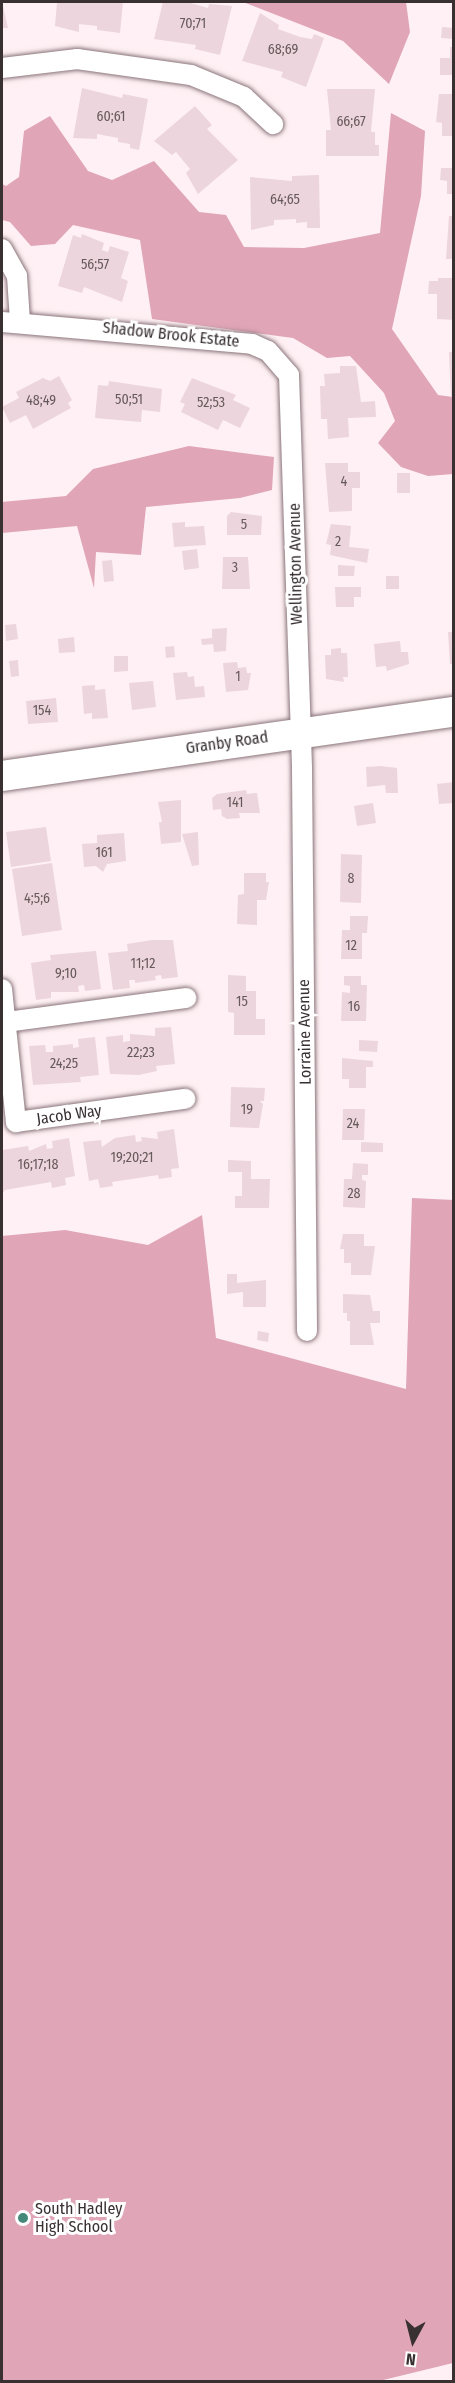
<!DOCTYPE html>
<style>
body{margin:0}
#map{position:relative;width:455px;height:2383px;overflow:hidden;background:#fef0f4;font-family:"Fira Sans Condensed",sans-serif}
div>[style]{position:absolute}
.forest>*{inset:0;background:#e0a5b7}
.building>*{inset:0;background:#ecd5dc}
.roads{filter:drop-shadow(0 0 2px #8a757b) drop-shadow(0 0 2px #8a757b)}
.minor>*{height:20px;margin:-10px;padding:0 10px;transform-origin:10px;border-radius:10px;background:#fff}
.primary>*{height:30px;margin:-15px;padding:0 15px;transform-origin:15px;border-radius:15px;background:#fff}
.dots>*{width:16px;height:16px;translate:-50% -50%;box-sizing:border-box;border:3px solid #fff;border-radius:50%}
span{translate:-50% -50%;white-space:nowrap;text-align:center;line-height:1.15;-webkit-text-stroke:6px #fff;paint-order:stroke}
.number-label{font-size:14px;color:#66595c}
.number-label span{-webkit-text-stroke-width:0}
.street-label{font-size:16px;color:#393032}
.poi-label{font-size:16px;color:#393032}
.left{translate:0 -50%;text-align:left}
.frame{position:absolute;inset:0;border:3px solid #393032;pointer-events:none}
.north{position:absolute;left:383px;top:2311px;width:60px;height:60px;-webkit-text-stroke:4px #fff;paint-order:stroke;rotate:187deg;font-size:16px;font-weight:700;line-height:24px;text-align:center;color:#393032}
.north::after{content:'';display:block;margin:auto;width:21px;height:27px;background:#393032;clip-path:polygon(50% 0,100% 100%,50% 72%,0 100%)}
</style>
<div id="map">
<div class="forest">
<div style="clip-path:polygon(243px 2px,406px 2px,410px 32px,389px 84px,343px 41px)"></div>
<div style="clip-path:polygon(391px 113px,425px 131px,421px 196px,392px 329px,438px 395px,453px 397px,453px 474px,428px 476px,401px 467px,378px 443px,395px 421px,384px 393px,350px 356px,327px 358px,293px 338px,152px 319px,140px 240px,73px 225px,55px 244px,31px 246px,10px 222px,2px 220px,2px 184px,6px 186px,19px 177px,24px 131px,50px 116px,88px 171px,112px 180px,154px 161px,199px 212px,226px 215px,244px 247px,304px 248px,380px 233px)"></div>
<div style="clip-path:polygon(189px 446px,274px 457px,272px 490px,240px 498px,146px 507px,141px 555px,96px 552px,94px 588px,77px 526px,2px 533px,2px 502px,66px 496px,93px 469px)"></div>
<div style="clip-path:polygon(412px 1198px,454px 1200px,453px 2363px,375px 2382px,2px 2381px,2px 1236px,65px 1230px,148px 1245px,202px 1215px,216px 1338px,406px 1389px)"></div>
</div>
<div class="building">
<div style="clip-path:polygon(2px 2px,8px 28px,2px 28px)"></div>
<div style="clip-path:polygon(57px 2px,123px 2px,120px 33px,97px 30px,97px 26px,79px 24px,79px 32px,55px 26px)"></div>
<div style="clip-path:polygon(163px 2px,187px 2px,208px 8px,209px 4px,232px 6px,220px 55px,195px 49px,196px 45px,154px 39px)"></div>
<div style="clip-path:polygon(260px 13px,279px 25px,278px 29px,300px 37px,312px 39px,314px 34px,324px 38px,306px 87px,281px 77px,283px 72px,242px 61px)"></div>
<div style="clip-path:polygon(442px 27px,454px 28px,454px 39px,441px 38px)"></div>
<div style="clip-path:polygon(450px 47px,454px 47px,454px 75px,440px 75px,440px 58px,450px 58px)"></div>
<div style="clip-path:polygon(82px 88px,122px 98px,123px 94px,148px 99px,139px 150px,130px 148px,130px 144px,118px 142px,118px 138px,97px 134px,97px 139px,73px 138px)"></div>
<div style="clip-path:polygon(327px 89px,375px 89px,371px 132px,375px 132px,375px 145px,379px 145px,379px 156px,326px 156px,326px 130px,331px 130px)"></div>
<div style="clip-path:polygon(439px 94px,454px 94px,454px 136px,442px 136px,442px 123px,436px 122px)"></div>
<div style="clip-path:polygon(195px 106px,212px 125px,207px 129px,238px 160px,198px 194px,186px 173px,190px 169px,176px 152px,172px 155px,154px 141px)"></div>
<div style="clip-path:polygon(441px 168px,454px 168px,454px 194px,447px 194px,447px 181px,440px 180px)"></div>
<div style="clip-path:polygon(319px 175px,320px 228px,307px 228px,307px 222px,296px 223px,296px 219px,274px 220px,274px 225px,251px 230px,250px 177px,292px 181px,292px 176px)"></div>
<div style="clip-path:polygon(449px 216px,454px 216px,454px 259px,446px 259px)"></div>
<div style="clip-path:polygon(82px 234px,104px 243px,102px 250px,108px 252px,110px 246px,129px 252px,121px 278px,128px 281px,122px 302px,84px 287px,82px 293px,58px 286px,73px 235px,81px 238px)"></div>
<div style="clip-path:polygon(438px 278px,454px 278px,454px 320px,437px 319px,437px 294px,428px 294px,429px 281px,438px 281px)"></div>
<div style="clip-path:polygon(449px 352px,454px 352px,454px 397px,451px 397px)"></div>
<div style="clip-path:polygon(340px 366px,356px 366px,361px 402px,375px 401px,376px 417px,348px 418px,349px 437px,328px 439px,327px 419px,321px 419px,320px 386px,325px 386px,324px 374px,340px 373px)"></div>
<div style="clip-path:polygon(59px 376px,72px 400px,68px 403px,71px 408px,33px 429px,26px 415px,10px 423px,2px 407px,19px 398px,16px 392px,43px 378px,50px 381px)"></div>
<div style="clip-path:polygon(192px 378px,236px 395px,233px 400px,250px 408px,240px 428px,223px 420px,218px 430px,181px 412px,185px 404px,180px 402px)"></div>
<div style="clip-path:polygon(109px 381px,162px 389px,160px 412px,142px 410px,141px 422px,95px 418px,98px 385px,108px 386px)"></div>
<div style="clip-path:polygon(325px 463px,348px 463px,348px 472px,360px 472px,360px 488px,352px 488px,352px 511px,329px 512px)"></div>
<div style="clip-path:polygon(397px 473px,410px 473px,410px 493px,397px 493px)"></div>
<div style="clip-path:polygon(231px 512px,262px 516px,261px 535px,227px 535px,227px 516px)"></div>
<div style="clip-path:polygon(185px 522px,185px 527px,204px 526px,206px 545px,174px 547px,172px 523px)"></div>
<div style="clip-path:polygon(331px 524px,351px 526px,349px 547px,369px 549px,367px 563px,330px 555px,331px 545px,326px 544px)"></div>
<div style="clip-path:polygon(197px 549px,199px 568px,184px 570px,182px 551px)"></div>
<div style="clip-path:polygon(223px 557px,248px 557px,250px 589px,222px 589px)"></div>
<div style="clip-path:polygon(112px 560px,114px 581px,104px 582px,102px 561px)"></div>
<div style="clip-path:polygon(338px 565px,355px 566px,354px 576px,338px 576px)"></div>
<div style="clip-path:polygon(386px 576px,399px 576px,399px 589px,386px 589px)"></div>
<div style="clip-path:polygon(335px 587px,361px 587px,361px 597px,354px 597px,354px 607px,336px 607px)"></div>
<div style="clip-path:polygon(16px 624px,18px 639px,6px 641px,5px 625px)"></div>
<div style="clip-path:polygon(227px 628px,226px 651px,214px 652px,213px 644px,202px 645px,201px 639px,212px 638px,212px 629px)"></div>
<div style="clip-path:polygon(448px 632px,454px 632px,454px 664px,450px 664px)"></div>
<div style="clip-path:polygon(74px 637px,75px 652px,59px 653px,58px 639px)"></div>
<div style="clip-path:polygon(400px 641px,401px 652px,408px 652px,409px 664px,387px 671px,386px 666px,376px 667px,374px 644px)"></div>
<div style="clip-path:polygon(174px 646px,175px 657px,166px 658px,165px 647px)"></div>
<div style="clip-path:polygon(341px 648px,341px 653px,347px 653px,348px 677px,343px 677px,344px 682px,326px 679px,325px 655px,331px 655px,331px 649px)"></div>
<div style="clip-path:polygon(114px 656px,128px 656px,128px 671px,114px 672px)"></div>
<div style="clip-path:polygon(18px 660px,19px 676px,11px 677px,9px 661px)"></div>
<div style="clip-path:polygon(237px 662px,238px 668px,246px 667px,247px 673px,251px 673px,248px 690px,226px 692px,223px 663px)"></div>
<div style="clip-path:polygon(187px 672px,188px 677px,194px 676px,195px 687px,204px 686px,205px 697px,176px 700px,173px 673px)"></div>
<div style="clip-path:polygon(153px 681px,156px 707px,132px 710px,129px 683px)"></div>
<div style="clip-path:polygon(95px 685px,95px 690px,105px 689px,108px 718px,92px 719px,92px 713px,84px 714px,82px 686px)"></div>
<div style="clip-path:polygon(56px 698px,58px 722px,28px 724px,26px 701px)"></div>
<div style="clip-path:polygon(381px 766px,397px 768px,398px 793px,386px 793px,385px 785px,367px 787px,366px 767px)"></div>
<div style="clip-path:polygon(454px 782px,454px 803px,439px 804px,437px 784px)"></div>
<div style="clip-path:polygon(246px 790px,247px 794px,257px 793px,260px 813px,239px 813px,240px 818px,227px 819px,222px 816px,221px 809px,213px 810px,212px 798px,217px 794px)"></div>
<div style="clip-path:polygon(181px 800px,181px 842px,161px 844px,159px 822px,162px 822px,158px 802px)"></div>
<div style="clip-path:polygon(373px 803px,376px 823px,357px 826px,354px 806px)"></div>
<div style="clip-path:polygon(46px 827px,51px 861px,11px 867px,6px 832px)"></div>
<div style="clip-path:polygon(198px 832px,199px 865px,192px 866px,182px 834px)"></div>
<div style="clip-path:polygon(124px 833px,126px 861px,107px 864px,103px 872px,96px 866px,84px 867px,82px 844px,97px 843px,97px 835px)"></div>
<div style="clip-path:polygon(341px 854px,362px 855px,361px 903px,340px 902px)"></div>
<div style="clip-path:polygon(52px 863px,62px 930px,22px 936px,12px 869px)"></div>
<div style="clip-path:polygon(244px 873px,266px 873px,266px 882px,269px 882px,266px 900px,257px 900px,257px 925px,237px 924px,238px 895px,244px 894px)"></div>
<div style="clip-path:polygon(350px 916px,368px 916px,367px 933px,362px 933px,362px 959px,341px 959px,342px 930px,350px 930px)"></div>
<div style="clip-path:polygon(152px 940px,173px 940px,178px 977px,162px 979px,161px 975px,155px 976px,156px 980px,135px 983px,135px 980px,129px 980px,130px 988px,113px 990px,108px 953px,128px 951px,127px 944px)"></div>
<div style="clip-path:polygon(96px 951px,101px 989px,85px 991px,84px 985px,78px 986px,79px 992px,51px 992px,51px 998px,36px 1000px,31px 963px,51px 960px,50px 955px)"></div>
<div style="clip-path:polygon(228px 975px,246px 976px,246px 991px,256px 991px,256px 1019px,265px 1019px,265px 1035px,234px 1035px,234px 1013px,228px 1012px)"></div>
<div style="clip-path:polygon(344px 976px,361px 976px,361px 985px,367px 985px,366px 1021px,341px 1021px,342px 992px,350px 993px,350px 986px,344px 985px)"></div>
<div style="clip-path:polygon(171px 1027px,175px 1064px,156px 1066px,157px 1071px,139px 1075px,110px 1074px,106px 1037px,123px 1035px,123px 1042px,130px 1041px,130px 1034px,155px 1036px,155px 1028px)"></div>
<div style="clip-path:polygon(95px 1037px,99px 1075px,80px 1077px,81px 1082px,33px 1085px,29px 1046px,45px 1045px,46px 1052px,53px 1052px,53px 1046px,73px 1044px,73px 1048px,79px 1047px,78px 1039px)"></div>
<div style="clip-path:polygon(359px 1040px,378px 1041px,377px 1052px,359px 1051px)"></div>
<div style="clip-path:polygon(342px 1058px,373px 1061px,373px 1067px,366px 1067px,366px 1088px,349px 1088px,349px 1079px,342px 1079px)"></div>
<div style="clip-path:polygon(231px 1087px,265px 1088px,264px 1101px,260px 1101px,263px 1104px,259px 1128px,230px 1127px)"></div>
<div style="clip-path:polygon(343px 1109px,365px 1109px,364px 1140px,342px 1140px)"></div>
<div style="clip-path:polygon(174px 1129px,179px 1168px,171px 1169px,172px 1177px,159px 1179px,158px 1175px,112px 1182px,113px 1186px,100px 1188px,98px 1179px,89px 1181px,83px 1142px,101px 1140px,102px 1147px,115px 1138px,135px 1135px,136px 1142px,142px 1141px,141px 1137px,158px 1139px,157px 1132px)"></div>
<div style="clip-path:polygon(69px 1138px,75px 1176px,65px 1178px,66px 1185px,52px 1188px,51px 1182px,5px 1190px,2px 1194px,2px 1150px,28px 1146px,29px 1151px,46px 1144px,47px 1149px,53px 1148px,52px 1141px)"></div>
<div style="clip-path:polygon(361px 1142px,383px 1143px,383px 1152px,361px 1152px)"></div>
<div style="clip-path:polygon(228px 1160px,251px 1161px,251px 1179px,270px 1179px,269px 1208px,235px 1208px,235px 1196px,242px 1196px,242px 1172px,228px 1172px)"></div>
<div style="clip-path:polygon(353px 1163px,368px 1164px,368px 1175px,362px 1175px,362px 1180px,366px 1181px,365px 1208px,343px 1207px,344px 1179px,352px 1179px)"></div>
<div style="clip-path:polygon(343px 1234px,364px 1234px,364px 1246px,375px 1246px,371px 1275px,351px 1275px,351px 1263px,344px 1263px,344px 1249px,340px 1249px)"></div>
<div style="clip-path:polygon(227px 1274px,237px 1274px,237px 1283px,266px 1280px,266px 1307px,243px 1307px,243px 1292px,227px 1294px)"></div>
<div style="clip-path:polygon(343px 1294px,370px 1295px,373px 1311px,380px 1311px,380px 1323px,370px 1323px,374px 1345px,350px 1345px,350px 1321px,347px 1321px,347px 1313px,343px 1313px)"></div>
<div style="clip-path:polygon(258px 1331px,269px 1333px,268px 1342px,257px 1340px)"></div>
</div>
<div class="roads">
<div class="minor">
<div style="left:2px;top:68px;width:76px;rotate:-6.8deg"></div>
<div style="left:77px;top:59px;width:115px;rotate:8deg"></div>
<div style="left:191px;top:75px;width:57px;rotate:22.5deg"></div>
<div style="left:244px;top:97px;width:40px;rotate:43deg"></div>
<div style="left:2px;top:249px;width:31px;rotate:61deg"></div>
<div style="left:17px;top:276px;width:45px;rotate:86.2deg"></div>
<div style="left:2px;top:322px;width:251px;rotate:5deg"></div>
<div style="left:252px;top:344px;width:17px;rotate:24deg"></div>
<div style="left:268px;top:351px;width:32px;rotate:49deg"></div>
<div style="left:289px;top:375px;width:394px;rotate:88.1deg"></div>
<div style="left:302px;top:769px;width:562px;rotate:89.49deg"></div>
<div style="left:2px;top:989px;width:134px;rotate:84deg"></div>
<div style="left:16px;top:1122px;width:171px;rotate:-7.8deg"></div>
<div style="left:6px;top:1022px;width:182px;rotate:-7.6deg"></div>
</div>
<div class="primary">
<div style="left:2px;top:776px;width:457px;rotate:-8.1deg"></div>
</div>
</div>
<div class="dots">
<div style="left:23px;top:2218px;background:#45897b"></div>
</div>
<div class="number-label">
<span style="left:193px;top:24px">70;71</span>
<span style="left:283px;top:50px">68;69</span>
<span style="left:111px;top:117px">60;61</span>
<span style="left:351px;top:122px">66;67</span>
<span style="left:285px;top:200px">64;65</span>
<span style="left:95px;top:265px">56;57</span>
<span style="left:129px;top:400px">50;51</span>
<span style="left:41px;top:401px">48;49</span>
<span style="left:211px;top:403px">52;53</span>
<span style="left:344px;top:482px">4</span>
<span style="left:244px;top:525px">5</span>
<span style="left:338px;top:542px">2</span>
<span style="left:235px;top:568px">3</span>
<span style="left:238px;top:677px">1</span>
<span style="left:42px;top:711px">154</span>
<span style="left:235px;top:803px">141</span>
<span style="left:104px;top:853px">161</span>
<span style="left:351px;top:879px">8</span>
<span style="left:37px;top:899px">4;5;6</span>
<span style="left:351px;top:946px">12</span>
<span style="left:143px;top:964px">11;12</span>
<span style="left:66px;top:974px">9;10</span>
<span style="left:242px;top:1002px">15</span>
<span style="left:354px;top:1007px">16</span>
<span style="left:141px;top:1053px">22;23</span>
<span style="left:64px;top:1064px">24;25</span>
<span style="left:247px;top:1110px">19</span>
<span style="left:353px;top:1124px">24</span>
<span style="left:132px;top:1158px">19;20;21</span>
<span style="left:38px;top:1165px">16;17;18</span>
<span style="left:354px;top:1194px">28</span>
</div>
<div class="street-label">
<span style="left:171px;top:335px;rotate:6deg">Shadow Brook Estate</span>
<span style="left:296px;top:564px;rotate:-91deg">Wellington Avenue</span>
<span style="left:227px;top:743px;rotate:-8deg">Granby Road</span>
<span style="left:305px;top:1032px;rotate:-91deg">Lorraine Avenue</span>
<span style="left:69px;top:1115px;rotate:-8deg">Jacob Way</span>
</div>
<div class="poi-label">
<span class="left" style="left:35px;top:2218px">South Hadley<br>High School</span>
</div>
<div class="frame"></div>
<div class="north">N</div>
</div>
